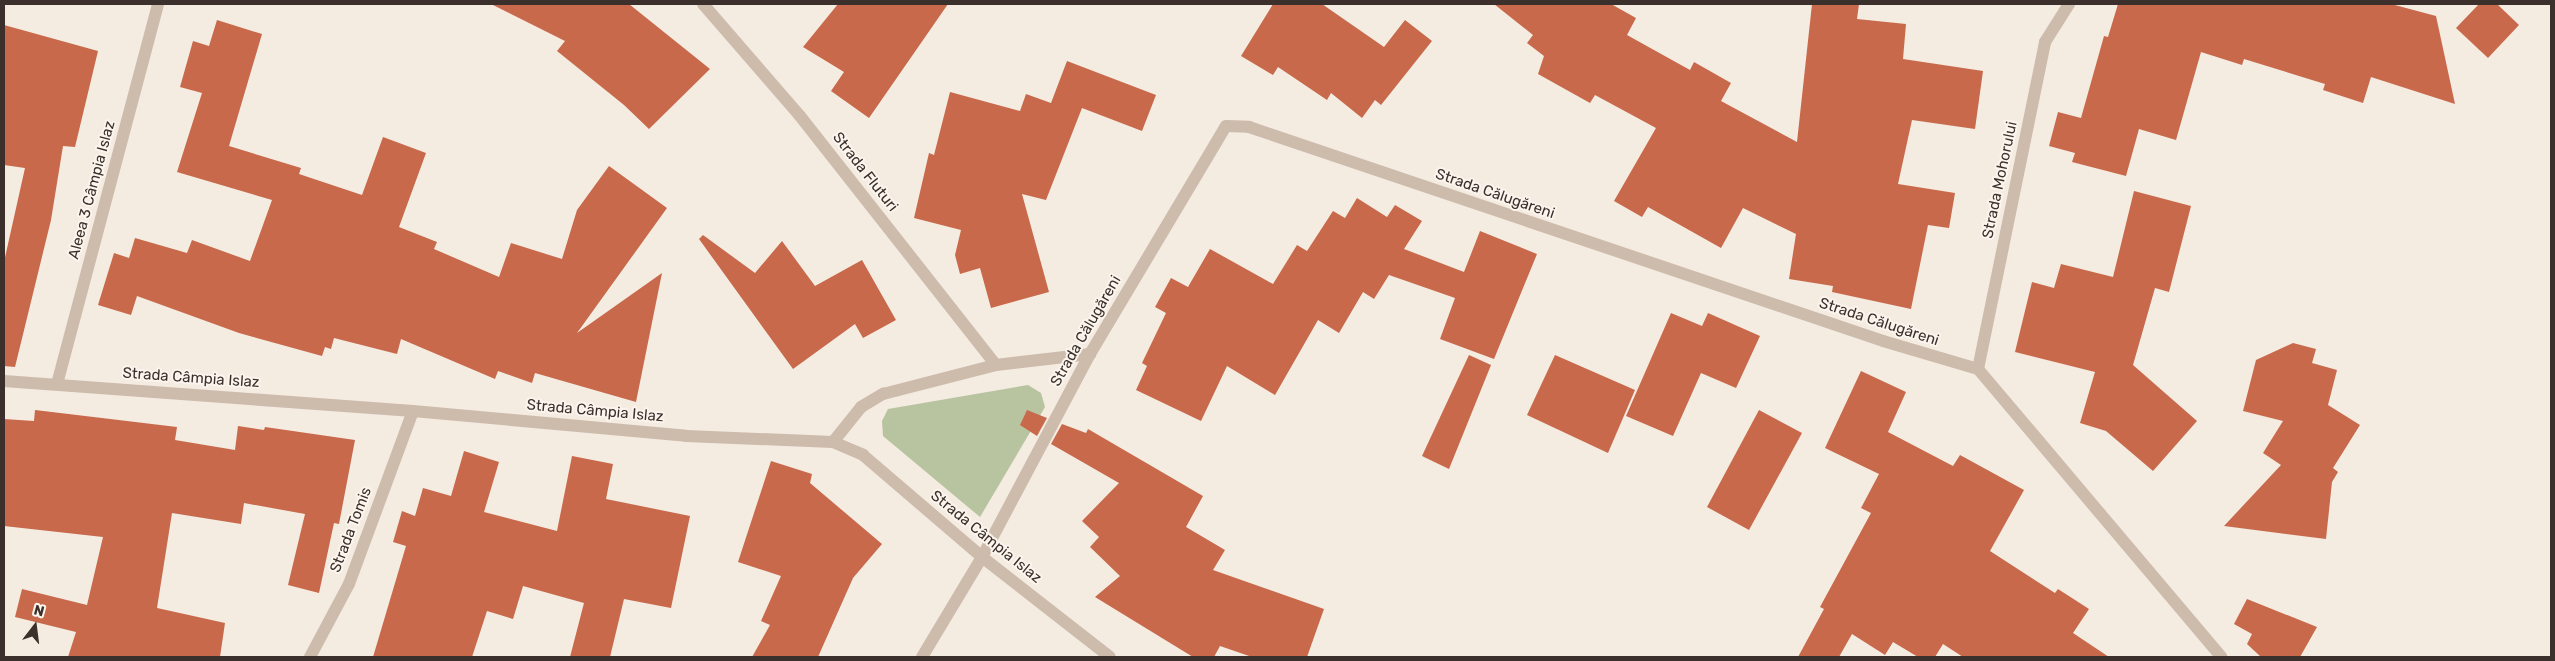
<!DOCTYPE html>
<meta charset="utf-8">
<style>
body{margin:0}
#map{position:relative;width:2555px;height:661px;overflow:hidden;background:#f4ebe1;font-family:Rubik,sans-serif}
div>[style]{position:absolute}
.green>*{inset:0;background:#b8c4a0}
.building>*{inset:0;background:#c8694b}
.service>*{height:12px;margin:-6px;padding:0 6px;transform-origin:6px;border-radius:6px;background:#cdbbac}
.minor>*{height:12px;margin:-6px;padding:0 6px;transform-origin:6px;border-radius:6px;background:#cdbbac}
.tertiary>*{height:12px;margin:-6px;padding:0 6px;transform-origin:6px;border-radius:6px;background:#cdbbac}
span{translate:-50% -50%;white-space:nowrap;text-align:center;line-height:1.15;-webkit-text-stroke:4px #fbf5ee;paint-order:stroke}
.street-label{font-size:15px;color:#3b302b}
.frame{position:absolute;inset:0;border:5px solid #3b302b;pointer-events:none}
.north{position:absolute;left:10px;top:601px;width:50px;height:50px;-webkit-text-stroke:4px #fbf5ee;paint-order:stroke;rotate:15deg;font-size:14px;font-weight:700;line-height:20px;text-align:center;color:#3b302b}
.north::after{content:'';display:block;margin:auto;width:18px;height:22px;background:#3b302b;clip-path:polygon(50% 0,100% 100%,50% 72%,0 100%)}
</style>
<div id="map">
<div class="green">
<div style="clip-path:polygon(1028px 385px,1041px 393px,1045px 407px,980px 517px,883px 436px,882px 421px,888px 409px)"></div>
</div>
<div class="building">
<div style="clip-path:polygon(491px 4px,629px 4px,710px 69px,649px 129px,624px 105px,557px 51px,565px 41px)"></div>
<div style="clip-path:polygon(838px 4px,948px 4px,869px 118px,831px 91px,844px 72px,803px 47px)"></div>
<div style="clip-path:polygon(1273px 4px,1322px 4px,1384px 47px,1405px 20px,1432px 41px,1381px 105px,1375px 100px,1362px 118px,1331px 93px,1327px 100px,1278px 67px,1273px 75px,1241px 56px)"></div>
<div style="clip-path:polygon(1494px 4px,1611px 4px,1636px 18px,1627px 35px,1690px 70px,1694px 62px,1731px 83px,1721px 101px,1797px 142px,1812px 4px,1859px 4px,1857px 19px,1906px 24px,1903px 59px,1983px 71px,1975px 129px,1912px 120px,1898px 184px,1955px 193px,1949px 228px,1928px 225px,1911px 309px,1832px 292px,1833px 286px,1789px 279px,1796px 234px,1743px 208px,1721px 248px,1648px 207px,1642px 217px,1614px 201px,1656px 128px,1595px 95px,1590px 103px,1538px 74px,1544px 56px,1527px 43px,1533px 35px)"></div>
<div style="clip-path:polygon(2118px 4px,2391px 4px,2436px 16px,2455px 104px,2371px 77px,2363px 103px,2323px 90px,2325px 84px,2244px 59px,2242px 65px,2201px 52px,2176px 140px,2139px 129px,2126px 176px,2072px 162px,2075px 153px,2049px 146px,2058px 112px,2081px 118px,2104px 36px,2108px 37px)"></div>
<div style="clip-path:polygon(2479px 4px,2497px 4px,2519px 25px,2488px 58px,2456px 28px)"></div>
<div style="clip-path:polygon(217px 20px,262px 34px,229px 146px,301px 168px,299px 174px,362px 195px,383px 137px,426px 153px,399px 227px,437px 242px,434px 249px,499px 277px,511px 243px,562px 259px,577px 210px,609px 166px,667px 208px,577px 333px,662px 273px,636px 402px,535px 373px,532px 383px,498px 371px,495px 379px,401px 339px,397px 354px,334px 338px,331px 349px,325px 347px,322px 356px,239px 333px,137px 296px,131px 315px,98px 305px,114px 253px,129px 258px,135px 238px,187px 253px,192px 240px,250px 261px,272px 200px,177px 172px,202px 93px,180px 87px,193px 41px,209px 46px)"></div>
<div style="clip-path:polygon(4px 25px,98px 51px,75px 147px,63px 146px,51px 220px,15px 367px,4px 366px,4px 262px,25px 168px,4px 165px)"></div>
<div style="clip-path:polygon(1067px 61px,1156px 95px,1142px 131px,1082px 108px,1046px 200px,1022px 194px,1049px 292px,991px 308px,980px 268px,960px 274px,955px 255px,961px 230px,914px 218px,929px 153px,934px 155px,950px 92px,1020px 111px,1026px 94px,1051px 103px)"></div>
<div style="clip-path:polygon(2134px 191px,2191px 206px,2169px 292px,2155px 288px,2133px 365px,2197px 421px,2153px 471px,2106px 431px,2080px 423px,2095px 372px,2015px 352px,2032px 282px,2054px 288px,2061px 264px,2113px 277px)"></div>
<div style="clip-path:polygon(1357px 198px,1387px 217px,1395px 205px,1422px 221px,1404px 249px,1464px 272px,1480px 231px,1537px 254px,1494px 359px,1440px 339px,1455px 298px,1389px 275px,1374px 299px,1363px 292px,1339px 333px,1318px 320px,1275px 395px,1227px 366px,1201px 421px,1136px 390px,1147px 366px,1142px 363px,1166px 313px,1155px 307px,1171px 278px,1188px 287px,1210px 249px,1273px 284px,1297px 245px,1307px 251px,1333px 211px,1345px 218px)"></div>
<div style="clip-path:polygon(703px 235px,755px 273px,782px 241px,815px 286px,862px 260px,896px 320px,863px 338px,855px 324px,793px 369px,699px 239px)"></div>
<div style="clip-path:polygon(1671px 313px,1702px 326px,1708px 313px,1760px 336px,1736px 388px,1701px 373px,1673px 436px,1626px 416px)"></div>
<div style="clip-path:polygon(2293px 343px,2316px 349px,2312px 363px,2337px 370px,2328px 405px,2360px 425px,2333px 468px,2338px 472px,2332px 482px,2326px 539px,2224px 526px,2281px 465px,2263px 453px,2283px 421px,2243px 411px,2256px 360px)"></div>
<div style="clip-path:polygon(1469px 355px,1491px 365px,1449px 469px,1422px 456px)"></div>
<div style="clip-path:polygon(1555px 355px,1635px 390px,1608px 453px,1527px 415px)"></div>
<div style="clip-path:polygon(1861px 371px,1906px 392px,1888px 432px,1953px 466px,1960px 455px,2024px 490px,1990px 551px,2055px 593px,2058px 589px,2089px 609px,2073px 633px,2109px 657px,1963px 657px,1943px 644px,1935px 657px,1918px 657px,1893px 642px,1885px 655px,1852px 634px,1839px 657px,1798px 657px,1824px 609px,1820px 607px,1871px 513px,1861px 508px,1879px 474px,1825px 448px)"></div>
<div style="clip-path:polygon(35px 410px,177px 427px,175px 440px,235px 450px,238px 426px,264px 430px,265px 427px,355px 440px,339px 524px,334px 523px,319px 593px,288px 585px,305px 514px,244px 503px,241px 524px,172px 513px,157px 608px,225px 623px,220px 657px,68px 657px,76px 632px,15px 617px,22px 589px,87px 605px,103px 537px,4px 526px,4px 419px,34px 421px)"></div>
<div style="clip-path:polygon(1027px 410px,1047px 418px,1037px 436px,1020px 425px)"></div>
<div style="clip-path:polygon(1759px 410px,1802px 433px,1749px 530px,1707px 507px)"></div>
<div style="clip-path:polygon(1062px 424px,1086px 433px,1088px 429px,1203px 496px,1186px 527px,1225px 550px,1213px 570px,1324px 609px,1307px 657px,1252px 657px,1220px 646px,1214px 657px,1193px 657px,1095px 597px,1120px 576px,1090px 547px,1099px 537px,1082px 521px,1119px 483px,1051px 444px)"></div>
<div style="clip-path:polygon(464px 451px,499px 462px,484px 512px,557px 531px,572px 456px,613px 464px,606px 499px,690px 516px,671px 608px,624px 599px,610px 657px,570px 657px,584px 603px,523px 586px,513px 619px,487px 611px,472px 657px,373px 657px,406px 546px,393px 542px,402px 511px,415px 516px,423px 488px,451px 496px)"></div>
<div style="clip-path:polygon(771px 461px,812px 474px,810px 483px,882px 544px,853px 578px,818px 657px,752px 657px,770px 625px,761px 621px,781px 576px,738px 562px)"></div>
<div style="clip-path:polygon(2247px 599px,2317px 627px,2300px 657px,2261px 657px,2247px 644px,2252px 634px,2234px 624px)"></div>
</div>
<div class="service">
<div style="left:57px;top:384px;width:393px;rotate:-75.1deg"></div>
</div>
<div class="minor">
<div style="left:703px;top:4px;width:148px;rotate:49.1deg"></div>
<div style="left:800px;top:116px;width:317px;rotate:51.8deg"></div>
<div style="left:310px;top:657px;width:83px;rotate:-61.9deg"></div>
<div style="left:349px;top:584px;width:184px;rotate:-69.7deg"></div>
<div style="left:922px;top:657px;width:117px;rotate:-59deg"></div>
</div>
<div class="tertiary">
<div style="left:1978px;top:369px;width:334px;rotate:-78.4deg"></div>
<div style="left:2045px;top:42px;width:45px;rotate:-57.7deg"></div>
<div style="left:4px;top:381px;width:410px;rotate:4.2deg"></div>
<div style="left:413px;top:411px;width:274px;rotate:5.2deg"></div>
<div style="left:686px;top:436px;width:147px;rotate:2.3deg"></div>
<div style="left:833px;top:442px;width:33px;rotate:23deg"></div>
<div style="left:863px;top:455px;width:157px;rotate:40.6deg"></div>
<div style="left:982px;top:557px;width:162px;rotate:38deg"></div>
<div style="left:833px;top:442px;width:45px;rotate:-51.3deg"></div>
<div style="left:861px;top:407px;width:26px;rotate:-31deg"></div>
<div style="left:883px;top:394px;width:117px;rotate:-14.4deg"></div>
<div style="left:996px;top:365px;width:95px;rotate:-6.7deg"></div>
<div style="left:982px;top:557px;width:230px;rotate:-62deg"></div>
<div style="left:1090px;top:354px;width:265px;rotate:-59.2deg"></div>
<div style="left:1226px;top:126px;width:23px;rotate:2deg"></div>
<div style="left:1249px;top:127px;width:669px;rotate:18.65deg"></div>
<div style="left:1883px;top:341px;width:99px;rotate:16.4deg"></div>
<div style="left:1978px;top:369px;width:377px;rotate:49.8deg"></div>
</div>
<div class="street-label">
<span style="left:865px;top:172px;rotate:52deg">Strada Fluturi</span>
<span style="left:2000px;top:180px;rotate:-78deg">Strada Mohorului</span>
<span style="left:92px;top:190px;rotate:-75deg">Aleea 3 Câmpia Islaz</span>
<span style="left:1495px;top:194px;rotate:19deg">Strada Călugăreni</span>
<span style="left:1879px;top:322px;rotate:18deg">Strada Călugăreni</span>
<span style="left:1086px;top:331px;rotate:-60deg">Strada Călugăreni</span>
<span style="left:191px;top:378px;rotate:4deg">Strada Câmpia Islaz</span>
<span style="left:595px;top:411px;rotate:5deg">Strada Câmpia Islaz</span>
<span style="left:351px;top:530px;rotate:-69deg">Strada Tomis</span>
<span style="left:986px;top:537px;rotate:39deg">Strada Câmpia Islaz</span>
</div>
<div class="frame"></div>
<div class="north">N</div>
</div>
